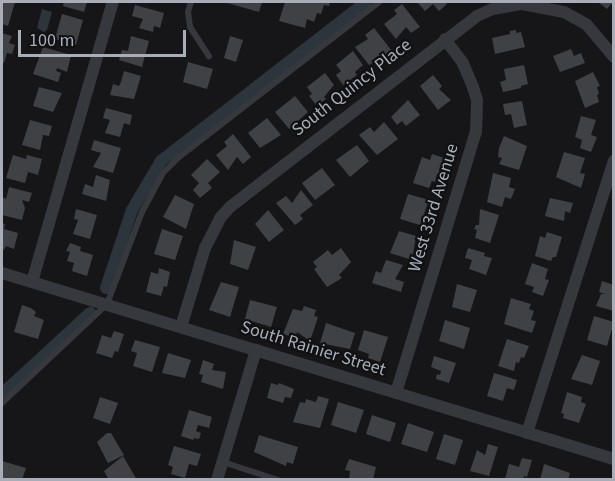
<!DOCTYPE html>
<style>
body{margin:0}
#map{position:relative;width:615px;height:481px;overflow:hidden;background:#161618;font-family:"Source Sans 3",sans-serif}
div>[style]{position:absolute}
.water>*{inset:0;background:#2c353c}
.canal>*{height:12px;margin:-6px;padding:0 6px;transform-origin:6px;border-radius:6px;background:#2c353c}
.building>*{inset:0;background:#404145}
.service>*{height:6px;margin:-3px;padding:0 3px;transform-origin:3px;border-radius:3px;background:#37383d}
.minor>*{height:12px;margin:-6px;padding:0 6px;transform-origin:6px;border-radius:6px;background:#37383d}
span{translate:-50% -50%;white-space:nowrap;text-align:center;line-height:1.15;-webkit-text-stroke:4.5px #111113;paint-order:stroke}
.street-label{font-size:18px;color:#a8adb8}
.frame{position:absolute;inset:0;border:3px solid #a8adb8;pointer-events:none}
.scale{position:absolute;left:18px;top:30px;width:168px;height:27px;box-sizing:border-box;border:3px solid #a8adb8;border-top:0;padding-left:8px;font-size:18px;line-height:21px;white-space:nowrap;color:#a8adb8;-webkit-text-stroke:4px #111113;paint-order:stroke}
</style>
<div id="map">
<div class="water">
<div style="clip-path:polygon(42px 9px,52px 12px,47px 30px,44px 32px,37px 28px)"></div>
</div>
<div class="canal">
<div style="left:106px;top:288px;width:82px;rotate:-71.6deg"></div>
<div style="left:132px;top:210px;width:57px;rotate:-59.4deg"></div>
<div style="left:161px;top:161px;width:259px;rotate:-37.8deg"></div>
<div style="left:2px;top:394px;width:120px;rotate:-42.6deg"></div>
</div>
<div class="building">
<div style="clip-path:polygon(2px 2px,15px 2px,8px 26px,2px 24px)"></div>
<div style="clip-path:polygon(64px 2px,87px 2px,84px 12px,63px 6px)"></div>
<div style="clip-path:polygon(224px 2px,262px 2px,259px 12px)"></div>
<div style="clip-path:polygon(285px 2px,330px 2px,329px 6px,324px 5px,321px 14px,317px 13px,314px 22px,307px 19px,305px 28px,279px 21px)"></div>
<div style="clip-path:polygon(417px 2px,445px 2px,447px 4px,439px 11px,433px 4px,425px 11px)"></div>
<div style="clip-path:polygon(598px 2px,614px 2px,614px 6px,611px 4px,607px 9px)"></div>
<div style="clip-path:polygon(402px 4px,420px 27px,411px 33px,406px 27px,396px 39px,384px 24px,397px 14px,394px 10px)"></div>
<div style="clip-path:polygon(135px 5px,164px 13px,160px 28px,154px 26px,153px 32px,139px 28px,143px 19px,132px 16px)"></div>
<div style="clip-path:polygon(62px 14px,83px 20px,76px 45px,55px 39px)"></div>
<div style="clip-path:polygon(374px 28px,392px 51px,369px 65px,355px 47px,368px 39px,365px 35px)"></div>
<div style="clip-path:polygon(516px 30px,516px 33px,521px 32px,525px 47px,495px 54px,492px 38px,510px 34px,510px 31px)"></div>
<div style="clip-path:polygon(2px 33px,12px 36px,9px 43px,15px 45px,12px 54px,7px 53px,4px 63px,2px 62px)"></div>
<div style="clip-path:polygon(131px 36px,149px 41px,142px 67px,119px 60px,122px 50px,128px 51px)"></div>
<div style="clip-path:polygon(230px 36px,243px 40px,236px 62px,224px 58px)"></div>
<div style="clip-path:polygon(43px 47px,71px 55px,67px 72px,57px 68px,56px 71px,61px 73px,58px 82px,33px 74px)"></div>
<div style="clip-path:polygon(571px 49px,574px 56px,581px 53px,585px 63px,560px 72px,553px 56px)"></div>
<div style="clip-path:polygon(353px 51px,363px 65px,355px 72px,357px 75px,343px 85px,336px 75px,341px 71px,336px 65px)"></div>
<div style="clip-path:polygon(188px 62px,213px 69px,207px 89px,183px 82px)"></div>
<div style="clip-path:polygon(524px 65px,528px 84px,521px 86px,521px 88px,503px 92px,500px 82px,506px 80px,504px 69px)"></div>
<div style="clip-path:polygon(124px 71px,141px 76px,134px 99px,110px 95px,113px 84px,119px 86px,121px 82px)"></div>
<div style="clip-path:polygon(593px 72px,600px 86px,597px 87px,599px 94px,597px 95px,599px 102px,585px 108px,575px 81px)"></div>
<div style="clip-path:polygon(325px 73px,334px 85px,324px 97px,326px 99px,317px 106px,309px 96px,312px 94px,307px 87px)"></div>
<div style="clip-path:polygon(433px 75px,442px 86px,439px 89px,451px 100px,438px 110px,420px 86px)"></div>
<div style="clip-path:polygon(39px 87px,62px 93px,53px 112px,33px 106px)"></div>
<div style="clip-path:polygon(295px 96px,308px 112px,289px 129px,275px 112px)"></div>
<div style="clip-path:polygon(408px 100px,420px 115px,406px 126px,402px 121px,397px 125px,391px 117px)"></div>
<div style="clip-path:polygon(522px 101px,527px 125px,514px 128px,511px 114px,505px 115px,503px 104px)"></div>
<div style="clip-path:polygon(106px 108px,132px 115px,130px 125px,124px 123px,120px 137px,105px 133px,110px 120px,103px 118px)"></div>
<div style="clip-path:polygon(581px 116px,596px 120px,591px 135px,597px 137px,591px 152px,580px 148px,582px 140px,575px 137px)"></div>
<div style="clip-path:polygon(267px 118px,281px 135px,260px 148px,248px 133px)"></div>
<div style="clip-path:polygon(30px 120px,52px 126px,49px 136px,43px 135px,40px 150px,22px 145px)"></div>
<div style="clip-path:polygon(384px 122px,398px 139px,377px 155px,359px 135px,370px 127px,374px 132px)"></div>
<div style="clip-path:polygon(233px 134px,251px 157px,243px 164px,237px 157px,228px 170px,216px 155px,227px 146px,224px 142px)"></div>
<div style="clip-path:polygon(504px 136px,527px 146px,519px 170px,499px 164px,502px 158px,498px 157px,499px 148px)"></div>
<div style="clip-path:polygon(94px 140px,121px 148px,113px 173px,93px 167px,101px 153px,91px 150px)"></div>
<div style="clip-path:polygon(357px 145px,369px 161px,350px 177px,336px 160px)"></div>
<div style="clip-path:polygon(564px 152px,585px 158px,580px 173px,585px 174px,581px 188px,556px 177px)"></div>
<div style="clip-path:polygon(432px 154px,444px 158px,440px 175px,437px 174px,435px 182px,432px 181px,429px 188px,413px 183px,422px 157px,430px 160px)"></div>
<div style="clip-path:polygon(13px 155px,26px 159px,27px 155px,42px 159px,38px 175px,28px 172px,25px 183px,6px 178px)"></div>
<div style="clip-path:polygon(207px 159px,220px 172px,208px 183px,212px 188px,200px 198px,193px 190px,199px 183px,191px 175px)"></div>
<div style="clip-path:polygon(322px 168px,335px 185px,315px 200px,302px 183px)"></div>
<div style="clip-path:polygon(493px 173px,511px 178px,509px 187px,515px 189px,511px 199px,505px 197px,502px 207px,487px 202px)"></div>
<div style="clip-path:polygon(96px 175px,110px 180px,106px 201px,82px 194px,85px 184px,93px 187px)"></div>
<div style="clip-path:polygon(9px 187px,32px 193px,29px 202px,22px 200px,25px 208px,22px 220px,2px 215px,2px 197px,6px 199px)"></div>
<div style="clip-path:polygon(301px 190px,313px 205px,300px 215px,303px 219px,295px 225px,276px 203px,286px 196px,292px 203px)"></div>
<div style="clip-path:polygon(408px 194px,429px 200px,420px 225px,400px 219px)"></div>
<div style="clip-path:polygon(175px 195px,194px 204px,186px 229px,163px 217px)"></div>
<div style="clip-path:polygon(550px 198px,573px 203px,570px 213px,565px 211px,564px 221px,545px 216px)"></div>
<div style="clip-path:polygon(76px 209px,97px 215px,90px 239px,73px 234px,78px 220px,74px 219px)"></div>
<div style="clip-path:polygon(480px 209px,499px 215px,490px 243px,475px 238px,477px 230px,474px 229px,476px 225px,479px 225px)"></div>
<div style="clip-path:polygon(268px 210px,284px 230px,269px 242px,255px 224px)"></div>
<div style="clip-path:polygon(2px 223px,5px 224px,4px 229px,18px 233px,14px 249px,6px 246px,4px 250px,2px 249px)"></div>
<div style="clip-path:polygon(162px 229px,183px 236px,175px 260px,154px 254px)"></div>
<div style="clip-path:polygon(399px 231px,416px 236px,412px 260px,390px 253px)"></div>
<div style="clip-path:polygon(547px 232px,562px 237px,556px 257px,553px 257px,551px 261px,535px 256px,540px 236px,545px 238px)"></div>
<div style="clip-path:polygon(234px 240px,256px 247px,248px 270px,230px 264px)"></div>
<div style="clip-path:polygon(70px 243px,81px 247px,80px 251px,93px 255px,87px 276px,72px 271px,74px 263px,67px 261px,70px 252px,66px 251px)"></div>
<div style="clip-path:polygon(341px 248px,351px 262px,339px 275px,342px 278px,327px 287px,314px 269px,317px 267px,313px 262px,328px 250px,332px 255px)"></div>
<div style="clip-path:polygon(468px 248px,485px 253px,484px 256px,492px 258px,486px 275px,469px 269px,472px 260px,465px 258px)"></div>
<div style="clip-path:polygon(386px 260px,403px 265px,395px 279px,404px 282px,401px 292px,372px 283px,376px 271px,381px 273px)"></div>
<div style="clip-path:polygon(532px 263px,548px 269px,545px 279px,549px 280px,543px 296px,532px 292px,534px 287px,525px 284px)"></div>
<div style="clip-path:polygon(159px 268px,170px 272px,167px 287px,164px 286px,161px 296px,146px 292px,151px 272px,158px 274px)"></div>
<div style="clip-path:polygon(602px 281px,614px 285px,614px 311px,596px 306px,601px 294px,605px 294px,599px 292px)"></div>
<div style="clip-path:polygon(221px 282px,239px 287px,230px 317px,209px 310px)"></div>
<div style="clip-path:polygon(457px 284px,477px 290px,470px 312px,452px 307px)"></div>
<div style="clip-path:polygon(511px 298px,531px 304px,529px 309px,534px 311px,531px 320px,536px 321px,532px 333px,504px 324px)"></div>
<div style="clip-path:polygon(250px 300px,277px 307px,271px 327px,245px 319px)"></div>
<div style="clip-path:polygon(22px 305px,31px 308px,36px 312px,34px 316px,44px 320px,38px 339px,14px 332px)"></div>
<div style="clip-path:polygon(304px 306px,316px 310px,314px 316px,318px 317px,310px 341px,297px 332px,295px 338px,283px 334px,293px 309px,302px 311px)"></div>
<div style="clip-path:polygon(594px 316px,614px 322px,607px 346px,587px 340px)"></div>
<div style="clip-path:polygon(445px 320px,470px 328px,464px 349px,439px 341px)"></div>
<div style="clip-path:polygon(326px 323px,355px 333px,350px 349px,320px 343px)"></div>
<div style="clip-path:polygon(364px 330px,388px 337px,380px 362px,368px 358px,369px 354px,358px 350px)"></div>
<div style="clip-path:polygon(114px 331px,124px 334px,118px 352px,115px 351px,112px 358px,96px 353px,102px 335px,111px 338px)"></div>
<div style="clip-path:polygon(507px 339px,529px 346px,524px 358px,521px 357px,519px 363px,516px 362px,514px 371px,498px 366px)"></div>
<div style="clip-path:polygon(135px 340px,160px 347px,152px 372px,133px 366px,137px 353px,131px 351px)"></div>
<div style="clip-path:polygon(168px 353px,191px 360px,185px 378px,162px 373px)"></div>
<div style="clip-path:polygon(582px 355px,600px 361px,592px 385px,571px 379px)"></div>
<div style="clip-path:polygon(434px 356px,456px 363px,449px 383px,436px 379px,437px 374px,440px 375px,441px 371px,431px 367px)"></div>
<div style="clip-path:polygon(203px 360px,214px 364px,212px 370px,226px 372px,223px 389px,201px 382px,203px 375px,199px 374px)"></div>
<div style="clip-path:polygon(494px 373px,517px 380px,514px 390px,507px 388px,503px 401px,487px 396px)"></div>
<div style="clip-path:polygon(271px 383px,278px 385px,279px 383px,294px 389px,291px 398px,285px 397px,283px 403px,267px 398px)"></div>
<div style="clip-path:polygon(567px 392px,582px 397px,581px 402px,586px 404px,579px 423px,563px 418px,564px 414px,561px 413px)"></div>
<div style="clip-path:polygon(318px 396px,329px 399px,320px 428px,293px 422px,300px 402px,305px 403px,306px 399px,316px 402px)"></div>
<div style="clip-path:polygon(100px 397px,118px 403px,110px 424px,93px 418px)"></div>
<div style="clip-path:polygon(338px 402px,364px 410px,356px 433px,331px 425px)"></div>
<div style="clip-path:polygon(189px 410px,212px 417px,209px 428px,198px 425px,196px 431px,201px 433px,199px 439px,194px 438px,193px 440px,181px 436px)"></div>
<div style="clip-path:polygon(372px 415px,396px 423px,390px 442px,366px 434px)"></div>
<div style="clip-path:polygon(408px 423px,434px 432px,427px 452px,401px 444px)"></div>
<div style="clip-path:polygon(107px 433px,111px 433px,124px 455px,108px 463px,97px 442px)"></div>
<div style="clip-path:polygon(444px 434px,463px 440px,455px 465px,436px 459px)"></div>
<div style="clip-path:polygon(259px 435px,298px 447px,293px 464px,287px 462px,286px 466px,254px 452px)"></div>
<div style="clip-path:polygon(488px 444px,498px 447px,489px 476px,470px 471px,477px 450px,485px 455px)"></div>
<div style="clip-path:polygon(174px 446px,201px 454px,197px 466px,189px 464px,185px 478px,171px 474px,173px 467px,168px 465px)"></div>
<div style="clip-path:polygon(123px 456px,137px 480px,109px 480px,104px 471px)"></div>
<div style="clip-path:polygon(522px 458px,532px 460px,527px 477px,524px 476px,523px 480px,505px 479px,509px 464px,519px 467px)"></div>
<div style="clip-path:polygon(349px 459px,376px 467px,373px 480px,349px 480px,350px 471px,345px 470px)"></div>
<div style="clip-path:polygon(2px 461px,26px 468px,22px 480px,2px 480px)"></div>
<div style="clip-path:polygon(544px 464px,570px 473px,568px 480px,540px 480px)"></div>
</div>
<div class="service">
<div style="left:191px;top:2px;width:10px;rotate:107deg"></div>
<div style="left:188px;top:12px;width:15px;rotate:82deg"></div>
<div style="left:190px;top:27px;width:35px;rotate:57deg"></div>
<div style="left:2px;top:403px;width:144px;rotate:-43.3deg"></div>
<div style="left:107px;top:304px;width:98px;rotate:-69.2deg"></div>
<div style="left:142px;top:212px;width:44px;rotate:-61.7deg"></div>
<div style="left:163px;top:173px;width:21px;rotate:-45deg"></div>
<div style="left:178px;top:158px;width:254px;rotate:-37.8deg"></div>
<div style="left:223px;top:462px;width:58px;rotate:18.1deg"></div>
</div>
<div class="minor">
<div style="left:2px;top:273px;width:640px;rotate:16.91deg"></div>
<div style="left:32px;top:282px;width:291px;rotate:-73.9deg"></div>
<div style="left:181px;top:327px;width:83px;rotate:-73.1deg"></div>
<div style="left:205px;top:248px;width:35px;rotate:-63deg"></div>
<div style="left:221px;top:217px;width:13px;rotate:-48deg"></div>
<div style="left:230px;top:207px;width:312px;rotate:-37.7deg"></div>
<div style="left:477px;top:16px;width:17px;rotate:-24deg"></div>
<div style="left:493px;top:9px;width:29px;rotate:-10deg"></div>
<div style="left:522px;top:4px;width:43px;rotate:10.8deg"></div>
<div style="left:564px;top:12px;width:26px;rotate:29deg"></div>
<div style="left:587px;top:25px;width:42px;rotate:49.8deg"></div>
<div style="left:396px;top:393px;width:273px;rotate:-73deg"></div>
<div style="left:476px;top:132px;width:32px;rotate:-88deg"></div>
<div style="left:477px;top:100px;width:14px;rotate:-107deg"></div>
<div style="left:473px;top:87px;width:26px;rotate:-113deg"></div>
<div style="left:463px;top:63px;width:30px;rotate:-127deg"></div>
<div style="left:527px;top:433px;width:286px;rotate:-72.3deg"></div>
<div style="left:217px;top:480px;width:136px;rotate:-73.3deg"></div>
</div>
<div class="street-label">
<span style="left:352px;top:88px;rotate:-38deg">South Quincy Place</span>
<span style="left:434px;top:208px;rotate:-73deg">West 33rd Avenue</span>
<span style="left:313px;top:349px;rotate:17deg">South Rainier Street</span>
</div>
<div class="frame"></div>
<div class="scale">100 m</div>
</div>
